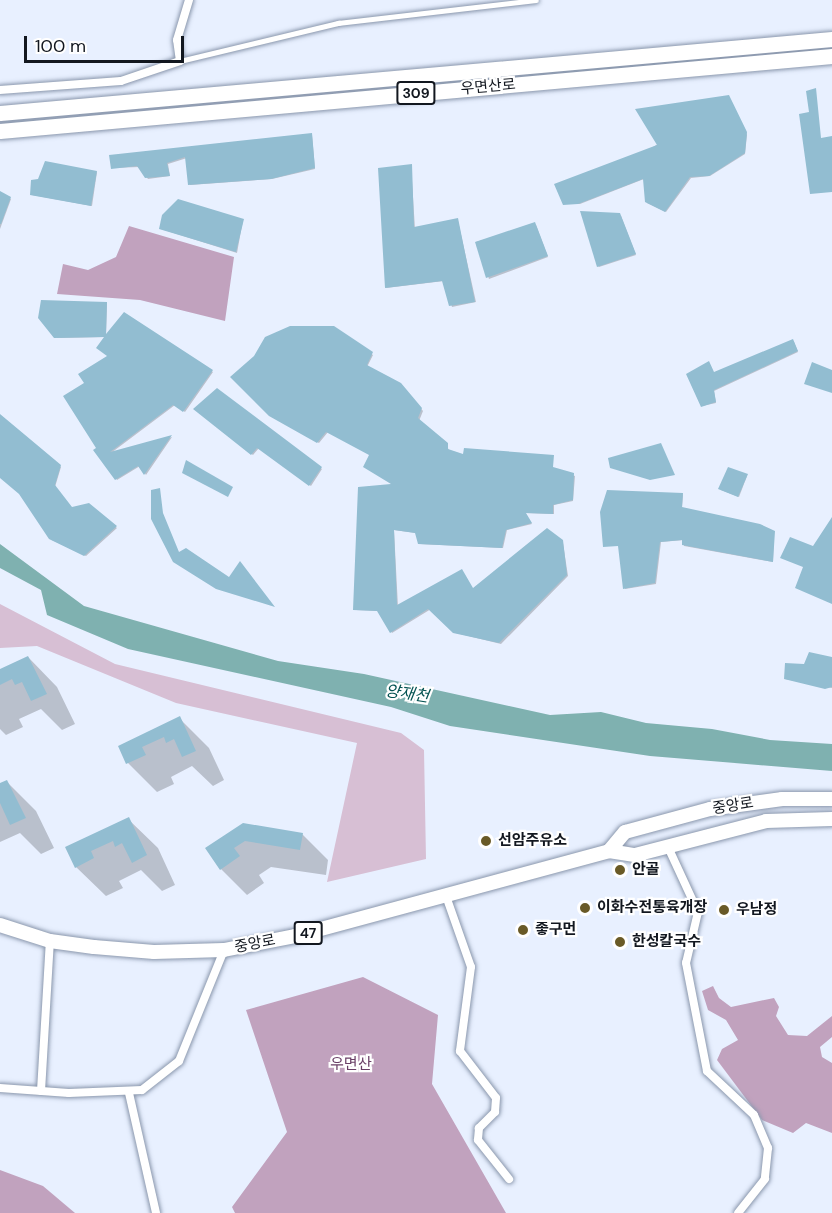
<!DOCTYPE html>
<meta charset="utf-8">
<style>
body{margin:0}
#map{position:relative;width:832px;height:1213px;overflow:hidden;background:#e8f0ff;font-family:"DM Sans","Noto Sans KR",sans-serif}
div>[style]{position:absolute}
.green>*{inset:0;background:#d7bfd4}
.forest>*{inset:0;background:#c1a2be}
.water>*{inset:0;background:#7fb1b0}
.shadow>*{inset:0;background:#0003}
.building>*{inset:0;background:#92bdd1}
.roads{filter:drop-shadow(0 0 2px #8a97ad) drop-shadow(0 0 2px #8a97ad)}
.lane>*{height:4.5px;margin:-2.25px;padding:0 2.25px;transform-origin:2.25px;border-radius:2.25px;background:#fff}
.street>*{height:8px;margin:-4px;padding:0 4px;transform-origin:4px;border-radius:4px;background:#fff}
.primary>*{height:14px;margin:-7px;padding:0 7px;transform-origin:7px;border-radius:7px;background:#fff}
.highway>*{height:15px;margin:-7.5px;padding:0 7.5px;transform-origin:7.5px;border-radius:7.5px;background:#fff}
.dots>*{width:16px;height:16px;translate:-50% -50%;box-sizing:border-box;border:3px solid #fff;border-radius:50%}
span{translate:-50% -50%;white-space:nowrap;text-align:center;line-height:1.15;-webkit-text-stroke:4.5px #fff;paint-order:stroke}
.shield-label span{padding:2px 4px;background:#fff;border:2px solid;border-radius:4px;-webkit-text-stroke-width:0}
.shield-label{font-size:14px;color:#12171f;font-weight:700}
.street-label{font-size:15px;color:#12171f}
.poi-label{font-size:15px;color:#12171f;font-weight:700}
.left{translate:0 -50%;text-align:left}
.park-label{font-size:15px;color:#693e66}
.water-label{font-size:16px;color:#055352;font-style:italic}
.scale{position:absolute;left:24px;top:36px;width:160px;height:27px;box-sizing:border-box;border:3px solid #12171f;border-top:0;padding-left:8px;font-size:18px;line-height:21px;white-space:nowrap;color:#12171f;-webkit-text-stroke:4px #fff;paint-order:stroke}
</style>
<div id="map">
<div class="green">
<div style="clip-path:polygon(0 604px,115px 664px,401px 733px,424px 750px,426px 859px,327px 882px,357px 743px,176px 703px,37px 646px,0 648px)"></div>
</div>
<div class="forest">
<div style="clip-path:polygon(129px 226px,234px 257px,225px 321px,140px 300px,57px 294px,63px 264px,88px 270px,116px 257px)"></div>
<div style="clip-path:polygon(363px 977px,438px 1015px,432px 1084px,506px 1213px,235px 1213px,232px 1207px,287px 1132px,246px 1010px)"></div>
<div style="clip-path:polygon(713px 986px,719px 998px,731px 1007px,774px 998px,779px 1007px,776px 1016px,788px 1035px,807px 1036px,832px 1016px,832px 1037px,820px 1047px,822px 1057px,832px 1063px,832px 1133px,806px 1123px,793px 1133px,762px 1120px,717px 1060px,722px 1049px,738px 1040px,726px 1020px,708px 1010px,702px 991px)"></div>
<div style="clip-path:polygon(0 1170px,43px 1186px,75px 1213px,0 1213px)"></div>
</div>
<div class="water">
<div style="clip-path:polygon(0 544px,84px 606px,278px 661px,364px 674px,550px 715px,601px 712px,646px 723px,712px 729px,770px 740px,832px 744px,832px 771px,650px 756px,450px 726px,391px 707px,128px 649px,47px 615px,41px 590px,0 568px)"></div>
</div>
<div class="shadow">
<div style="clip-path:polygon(729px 98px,747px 135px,745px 154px,710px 176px,691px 178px,666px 212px,647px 203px,644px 179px,580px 204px,565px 204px)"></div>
<div style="clip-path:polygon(312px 135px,315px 169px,272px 179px,190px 185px,187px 158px,168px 164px,170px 176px,148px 179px,139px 167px,113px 168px)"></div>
<div style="clip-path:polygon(411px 165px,415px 229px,458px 221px,476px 302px,452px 307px,444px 281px,386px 288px)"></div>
<div style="clip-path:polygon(97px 172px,92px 206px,32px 195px)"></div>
<div style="clip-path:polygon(0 193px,11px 199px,0 229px)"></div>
<div style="clip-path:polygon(621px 216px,636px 255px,599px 267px,598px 266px)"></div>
<div style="clip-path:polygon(243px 220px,237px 253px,161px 229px)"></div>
<div style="clip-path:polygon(536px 225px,548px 257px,489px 279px,476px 242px)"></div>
<div style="clip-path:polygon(107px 303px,106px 336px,124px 314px,213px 372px,185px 412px,175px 405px,111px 453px,172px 437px,146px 475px,140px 466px,117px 480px,95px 450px,98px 448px,86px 383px,109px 357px,106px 337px,57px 338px,40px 318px)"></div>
<div style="clip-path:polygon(334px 328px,373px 355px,367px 367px,402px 386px,423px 411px,419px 421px,447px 445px,449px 451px,465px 456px,553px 456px,553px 469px,575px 476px,573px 501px,554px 505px,554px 514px,525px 513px,532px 524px,507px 530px,503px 548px,420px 544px,416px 533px,394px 530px,398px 607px,473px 590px,563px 543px,568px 576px,501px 644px,456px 633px,431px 609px,392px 633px,379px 611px,356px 610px,394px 485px,371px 455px,328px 432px,319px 443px,272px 417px,255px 357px)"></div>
<div style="clip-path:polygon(794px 342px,798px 352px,714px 391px,716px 403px,702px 406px,714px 373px)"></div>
<div style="clip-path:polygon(217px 390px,322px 469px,311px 486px,259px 448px,253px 455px,195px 409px)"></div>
<div style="clip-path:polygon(0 416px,61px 467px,55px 487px,72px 509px,88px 505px,117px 528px,86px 556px,52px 540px,21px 494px,0 475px)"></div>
<div style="clip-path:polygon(747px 476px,739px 497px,721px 490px)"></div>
<div style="clip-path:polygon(683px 494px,682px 508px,774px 533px,773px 562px,684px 546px,684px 540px,661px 542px,656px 584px,625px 589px,620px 546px,604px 546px)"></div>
<div style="clip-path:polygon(28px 657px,57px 687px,75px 724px,62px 730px,41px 709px,19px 719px,23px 727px,6px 735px,0 729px,0 671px)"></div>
<div style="clip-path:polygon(832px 659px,832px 688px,785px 679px,805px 665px)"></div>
<div style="clip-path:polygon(179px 718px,209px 748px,224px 780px,213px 786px,192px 766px,171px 777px,174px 784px,157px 792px,128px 763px,120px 746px)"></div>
<div style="clip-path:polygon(7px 782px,36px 811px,54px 848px,41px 854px,20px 833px,0 842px,0 785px)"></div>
<div style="clip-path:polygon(128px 819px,158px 848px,175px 885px,162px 891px,141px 870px,119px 881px,123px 888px,106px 896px,76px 867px,67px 848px)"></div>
<div style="clip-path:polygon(243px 825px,302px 834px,328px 860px,326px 875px,271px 867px,259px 875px,264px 883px,247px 895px,221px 869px)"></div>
</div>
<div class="building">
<div style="clip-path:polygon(816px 88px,821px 138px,832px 136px,832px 192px,810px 194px,799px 114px,809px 112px,806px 91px)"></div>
<div style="clip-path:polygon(729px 95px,747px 132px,745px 153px,709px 176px,690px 177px,665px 212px,645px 202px,643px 179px,578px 204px,563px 205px,554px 184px,657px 145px,635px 109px)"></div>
<div style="clip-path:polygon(312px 133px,315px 168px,271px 179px,188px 185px,185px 157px,167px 163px,170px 176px,145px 178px,137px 166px,111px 169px,109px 155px)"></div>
<div style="clip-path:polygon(45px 161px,97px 171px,91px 206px,30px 195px,31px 180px,38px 179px)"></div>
<div style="clip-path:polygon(412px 164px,414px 227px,458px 218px,475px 302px,449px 306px,442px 281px,385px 288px,378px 168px)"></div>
<div style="clip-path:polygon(0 191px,11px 197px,1px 224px,0 224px)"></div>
<div style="clip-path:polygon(178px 199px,244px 219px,236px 252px,159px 229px,162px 215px)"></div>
<div style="clip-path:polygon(580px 211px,620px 213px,636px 254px,597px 267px)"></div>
<div style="clip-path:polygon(535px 222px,548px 256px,486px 278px,475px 242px)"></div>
<div style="clip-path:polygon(41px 300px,107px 302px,106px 334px,124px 312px,213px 370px,183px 412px,173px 405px,110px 452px,172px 435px,144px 475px,138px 466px,115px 480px,93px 450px,96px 448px,63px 396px,84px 383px,78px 374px,107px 356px,96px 348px,104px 337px,54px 338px,38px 318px)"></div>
<div style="clip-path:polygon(290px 326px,334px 326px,373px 352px,367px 365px,401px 383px,422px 408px,418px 418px,448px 443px,448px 449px,463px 454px,464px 448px,554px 455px,553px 467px,574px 473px,573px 500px,553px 505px,553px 514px,526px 513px,532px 523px,506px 530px,502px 548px,418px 544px,415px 533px,394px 530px,397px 605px,462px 569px,473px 588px,547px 528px,563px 540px,567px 575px,499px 643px,453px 633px,428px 609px,390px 633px,377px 611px,353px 610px,358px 487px,391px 484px,363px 467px,369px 455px,326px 432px,317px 443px,269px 416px,230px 377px,254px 356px,265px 337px)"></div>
<div style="clip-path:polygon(793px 339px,798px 351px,714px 390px,716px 402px,701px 407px,686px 374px,709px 361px,714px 372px)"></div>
<div style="clip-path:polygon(812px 362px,832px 370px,832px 393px,804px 384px)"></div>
<div style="clip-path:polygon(217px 388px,322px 467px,309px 486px,257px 448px,251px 455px,193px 409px)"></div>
<div style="clip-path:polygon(0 414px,61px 465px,55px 485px,72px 507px,89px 503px,117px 526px,84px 556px,49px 539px,19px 494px,0 478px)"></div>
<div style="clip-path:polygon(661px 443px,675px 475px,650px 480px,610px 468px,608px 458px)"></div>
<div style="clip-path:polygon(186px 460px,233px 487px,228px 497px,182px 473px)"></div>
<div style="clip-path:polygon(728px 467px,748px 474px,738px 497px,718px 489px)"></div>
<div style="clip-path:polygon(160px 488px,163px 513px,179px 552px,186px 548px,229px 577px,240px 561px,275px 607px,216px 589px,173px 562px,151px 519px,151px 490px)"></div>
<div style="clip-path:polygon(607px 490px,683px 493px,682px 507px,760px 524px,775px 531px,773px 562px,682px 545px,682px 540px,660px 542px,655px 583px,623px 589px,618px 546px,603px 547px,600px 512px)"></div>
<div style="clip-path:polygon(832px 517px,832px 604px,795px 588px,803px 567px,780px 558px,790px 537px,813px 546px)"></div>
<div style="clip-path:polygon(809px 652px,832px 657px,832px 687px,825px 689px,784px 679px,785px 663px,804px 664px)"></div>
<div style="clip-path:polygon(28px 656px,47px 694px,31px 701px,22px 682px,15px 685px,12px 679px,0 685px,0 669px)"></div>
<div style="clip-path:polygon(180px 716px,196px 751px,182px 757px,174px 739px,166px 743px,164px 737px,142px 747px,146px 755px,126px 764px,118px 746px)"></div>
<div style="clip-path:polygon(7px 780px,26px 818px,10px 825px,0 803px,0 783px)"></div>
<div style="clip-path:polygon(129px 817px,147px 855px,132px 863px,122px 843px,115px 847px,113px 841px,91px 851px,94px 858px,75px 868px,65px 847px)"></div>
<div style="clip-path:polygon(243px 823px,303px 833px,300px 850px,245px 841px,234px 848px,240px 856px,220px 870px,205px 848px)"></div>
</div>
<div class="roads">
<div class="lane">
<div style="left:180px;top:61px;width:163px;rotate:-13.5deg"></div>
<div style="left:338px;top:23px;width:199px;rotate:-6.6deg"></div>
</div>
<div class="street">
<div style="left:0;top:90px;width:121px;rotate:-4.3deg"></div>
<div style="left:121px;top:81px;width:62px;rotate:-18.7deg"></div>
<div style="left:180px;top:61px;width:21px;rotate:-98deg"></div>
<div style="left:177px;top:40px;width:42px;rotate:-73.3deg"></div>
<div style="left:668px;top:847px;width:72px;rotate:65.2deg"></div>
<div style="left:698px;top:912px;width:52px;rotate:103.2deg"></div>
<div style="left:686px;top:963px;width:110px;rotate:79deg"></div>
<div style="left:707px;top:1071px;width:64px;rotate:43.1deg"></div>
<div style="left:754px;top:1115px;width:36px;rotate:67deg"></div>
<div style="left:768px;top:1148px;width:31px;rotate:96deg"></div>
<div style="left:765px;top:1179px;width:43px;rotate:128.5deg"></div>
<div style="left:446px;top:896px;width:75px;rotate:70.6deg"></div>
<div style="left:471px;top:967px;width:85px;rotate:97.5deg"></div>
<div style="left:460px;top:1051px;width:59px;rotate:52.5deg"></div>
<div style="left:496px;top:1098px;width:14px;rotate:94deg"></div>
<div style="left:495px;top:1112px;width:23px;rotate:135deg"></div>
<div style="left:479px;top:1128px;width:12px;rotate:95deg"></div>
<div style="left:478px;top:1140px;width:50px;rotate:51.5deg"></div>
<div style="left:0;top:1088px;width:69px;rotate:4.1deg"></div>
<div style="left:69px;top:1093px;width:73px;rotate:-2.4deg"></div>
<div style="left:142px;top:1090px;width:47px;rotate:-38.1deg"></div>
<div style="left:179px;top:1061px;width:120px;rotate:-67.9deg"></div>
<div style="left:41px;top:1091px;width:150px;rotate:-86.6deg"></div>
<div style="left:129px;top:1093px;width:123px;rotate:77.3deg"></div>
</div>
<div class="primary">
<div style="left:609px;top:851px;width:25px;rotate:-50deg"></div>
<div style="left:625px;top:832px;width:88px;rotate:-15.1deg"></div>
<div style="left:710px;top:809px;width:73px;rotate:-7.9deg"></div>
<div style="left:782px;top:799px;width:50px"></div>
<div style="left:0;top:925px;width:52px;rotate:17.7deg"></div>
<div style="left:50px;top:941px;width:44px;rotate:7.8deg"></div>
<div style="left:94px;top:947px;width:60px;rotate:4.8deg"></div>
<div style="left:154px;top:952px;width:70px;rotate:-1.6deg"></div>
<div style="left:224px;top:950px;width:72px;rotate:-11.2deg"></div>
<div style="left:295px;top:936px;width:325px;rotate:-15.1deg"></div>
<div style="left:609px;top:851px;width:26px;rotate:9deg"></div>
<div style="left:635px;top:855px;width:135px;rotate:-14.5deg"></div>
<div style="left:766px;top:821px;width:66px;rotate:-1.7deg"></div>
</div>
<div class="highway">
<div style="left:0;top:113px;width:835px;rotate:-5.08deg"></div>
<div style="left:0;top:131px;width:835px;rotate:-5.15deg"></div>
</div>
</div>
<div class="dots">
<div style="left:486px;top:841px;background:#695a27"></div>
<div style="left:620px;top:870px;background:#695a27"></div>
<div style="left:585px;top:908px;background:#695a27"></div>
<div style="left:724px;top:910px;background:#695a27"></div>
<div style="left:523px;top:930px;background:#695a27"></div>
<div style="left:620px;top:942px;background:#695a27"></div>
</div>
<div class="shield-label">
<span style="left:416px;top:93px">309</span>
<span style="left:308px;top:933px">47</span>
</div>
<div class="street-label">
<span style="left:488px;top:87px;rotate:-5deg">우면산로</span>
<span style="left:733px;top:806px;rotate:-9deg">중앙로</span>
<span style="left:255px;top:944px;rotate:-11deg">중앙로</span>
</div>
<div class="poi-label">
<span class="left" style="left:498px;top:841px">선암주유소</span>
<span class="left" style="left:632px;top:870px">안골</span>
<span class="left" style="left:597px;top:908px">이화수전통육개장</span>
<span class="left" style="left:736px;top:910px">우남정</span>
<span class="left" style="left:535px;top:930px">좋구먼</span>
<span class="left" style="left:632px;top:942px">한성칼국수</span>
</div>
<div class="park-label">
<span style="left:351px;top:1065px">우면산</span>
</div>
<div class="water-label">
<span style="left:407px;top:694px;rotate:8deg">양재천</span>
</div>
<div class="scale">100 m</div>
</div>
